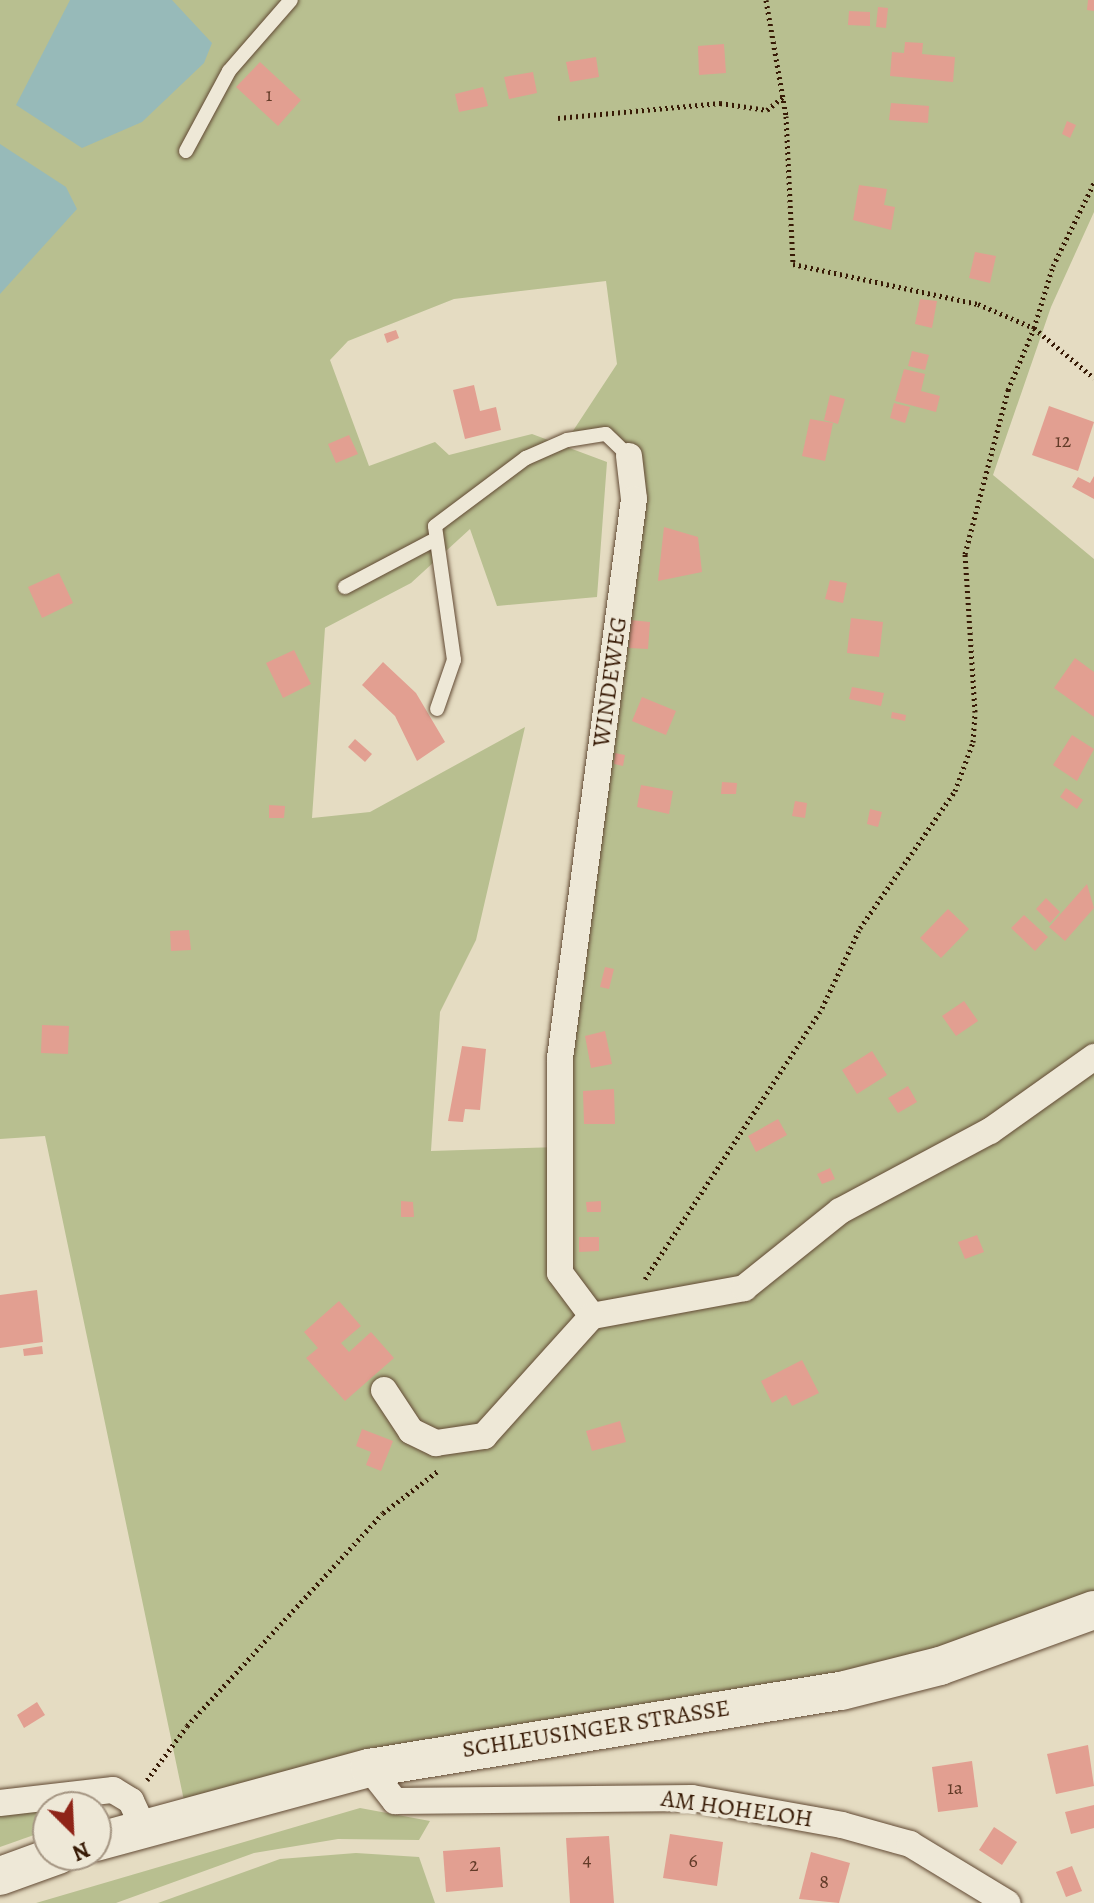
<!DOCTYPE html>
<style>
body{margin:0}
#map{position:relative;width:1094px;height:1903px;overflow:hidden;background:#e5dcc2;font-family:Alegreya,serif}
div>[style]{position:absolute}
.green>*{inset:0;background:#b8bf90}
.water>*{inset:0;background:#97bab9}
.building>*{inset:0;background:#e29f91}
.path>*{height:5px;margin-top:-2.5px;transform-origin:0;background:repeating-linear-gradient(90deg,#371a05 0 2px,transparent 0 6px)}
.roads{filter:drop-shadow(0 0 2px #624a34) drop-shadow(0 0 2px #624a34)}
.lane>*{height:14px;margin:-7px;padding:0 7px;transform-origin:7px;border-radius:7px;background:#eee8d7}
.street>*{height:26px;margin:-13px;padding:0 13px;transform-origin:13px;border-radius:13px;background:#eee8d7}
.secondary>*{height:38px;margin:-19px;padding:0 19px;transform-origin:19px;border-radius:19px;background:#eee8d7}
span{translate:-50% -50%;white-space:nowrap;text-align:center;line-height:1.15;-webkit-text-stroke:8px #eee8d7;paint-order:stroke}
.number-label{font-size:20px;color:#623b28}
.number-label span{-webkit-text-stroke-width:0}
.street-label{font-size:24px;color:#371a05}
.north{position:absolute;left:32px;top:1791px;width:80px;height:80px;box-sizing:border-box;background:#eee8d7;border:2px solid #a59683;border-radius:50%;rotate:156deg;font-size:22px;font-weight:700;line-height:32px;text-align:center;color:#371a05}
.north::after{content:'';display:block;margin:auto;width:28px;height:36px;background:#8f2418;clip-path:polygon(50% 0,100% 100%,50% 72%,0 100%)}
</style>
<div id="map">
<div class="green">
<div style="clip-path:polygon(evenodd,0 0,1094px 0,1094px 212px,1051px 307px,993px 475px,1094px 559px,1094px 1610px,1039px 1632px,187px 1815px,45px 1136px,0 1139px,0 0,606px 281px,617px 364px,567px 440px,606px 434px,629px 456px,560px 1147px,431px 1151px,440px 1012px,476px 940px,525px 727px,370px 812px,312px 818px,325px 628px,411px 583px,470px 529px,497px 606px,597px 597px,607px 462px,532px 434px,449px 455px,435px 442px,369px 466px,330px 360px,348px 341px,454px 299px,606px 281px)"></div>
<div style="clip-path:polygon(360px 1808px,430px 1821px,419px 1840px,338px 1839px,254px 1853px,116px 1903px,36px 1903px)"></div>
<div style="clip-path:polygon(48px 1810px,48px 1830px,0 1847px,0 1812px)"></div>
<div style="clip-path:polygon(356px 1853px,419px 1857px,435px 1903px,158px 1903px,280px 1859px)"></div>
</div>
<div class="water">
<div style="clip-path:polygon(70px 0,172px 0,212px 43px,204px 63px,142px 122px,82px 148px,16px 105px)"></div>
<div style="clip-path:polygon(0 144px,66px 187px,77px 209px,0 294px)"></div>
</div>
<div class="building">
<div style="clip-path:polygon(1088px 0,1094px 0,1094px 11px,1087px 10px)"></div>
<div style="clip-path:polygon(878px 7px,888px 8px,886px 28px,876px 27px)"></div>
<div style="clip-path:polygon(849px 11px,870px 12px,870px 26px,848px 25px)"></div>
<div style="clip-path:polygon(905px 42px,923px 43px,922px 54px,955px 57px,953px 82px,890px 76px,892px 52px,904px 53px)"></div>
<div style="clip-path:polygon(724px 44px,726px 73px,699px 75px,698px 46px)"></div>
<div style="clip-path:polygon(596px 57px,599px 77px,570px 82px,566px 62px)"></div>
<div style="clip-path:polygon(260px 62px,301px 100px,278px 126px,236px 87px)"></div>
<div style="clip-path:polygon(533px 72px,537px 93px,509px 99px,504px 77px)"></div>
<div style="clip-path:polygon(483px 87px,488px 106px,459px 112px,455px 94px)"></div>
<div style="clip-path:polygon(891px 103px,929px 106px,928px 123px,889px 120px)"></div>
<div style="clip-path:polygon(1067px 121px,1076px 125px,1070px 138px,1062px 134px)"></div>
<div style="clip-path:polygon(859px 185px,887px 189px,884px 205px,895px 207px,891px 230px,853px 220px)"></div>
<div style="clip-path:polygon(975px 252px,996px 256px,990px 283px,969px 278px)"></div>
<div style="clip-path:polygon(920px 299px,937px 301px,932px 328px,915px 324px)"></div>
<div style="clip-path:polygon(396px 330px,399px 338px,387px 343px,384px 334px)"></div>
<div style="clip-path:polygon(912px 351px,929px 355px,925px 370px,908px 366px)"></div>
<div style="clip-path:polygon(904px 369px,925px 374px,921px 391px,940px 396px,936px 412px,895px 401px)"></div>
<div style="clip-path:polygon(474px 385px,480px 411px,496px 407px,501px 430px,465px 439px,453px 390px)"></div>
<div style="clip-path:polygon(830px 395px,845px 399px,838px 424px,824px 420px)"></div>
<div style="clip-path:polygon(894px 403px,910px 407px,905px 423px,890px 418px)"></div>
<div style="clip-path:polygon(1049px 406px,1094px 422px,1078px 471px,1032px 455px)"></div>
<div style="clip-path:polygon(810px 419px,833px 423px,825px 461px,802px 456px)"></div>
<div style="clip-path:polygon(349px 435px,358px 454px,336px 463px,328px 444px)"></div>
<div style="clip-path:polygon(1094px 476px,1094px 499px,1072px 487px,1078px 477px,1090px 483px)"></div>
<div style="clip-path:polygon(664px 527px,698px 537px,702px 572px,658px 581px)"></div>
<div style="clip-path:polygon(59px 573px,73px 603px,42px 618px,28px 587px)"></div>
<div style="clip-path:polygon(830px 580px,847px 583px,843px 603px,825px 599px)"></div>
<div style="clip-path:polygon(851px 618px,883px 622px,879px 657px,847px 653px)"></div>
<div style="clip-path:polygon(631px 620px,650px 622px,648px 649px,629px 648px)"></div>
<div style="clip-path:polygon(294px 650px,311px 684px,283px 698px,266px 663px)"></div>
<div style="clip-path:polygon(1075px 658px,1094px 672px,1094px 717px,1054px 688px)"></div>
<div style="clip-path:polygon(383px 662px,416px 693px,445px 742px,417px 761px,395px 716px,362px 685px)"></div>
<div style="clip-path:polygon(852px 687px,884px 693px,881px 706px,849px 699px)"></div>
<div style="clip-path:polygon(642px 697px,676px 711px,666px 735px,632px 721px)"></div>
<div style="clip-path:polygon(892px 712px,906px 715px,905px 721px,891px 718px)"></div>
<div style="clip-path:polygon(1072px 735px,1094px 749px,1077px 781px,1053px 765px)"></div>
<div style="clip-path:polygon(355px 739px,372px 754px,365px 762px,348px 747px)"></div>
<div style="clip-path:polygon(615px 753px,625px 755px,623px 766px,614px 764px)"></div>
<div style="clip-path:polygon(722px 782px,737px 783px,736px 794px,721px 794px)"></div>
<div style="clip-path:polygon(641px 785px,673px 791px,669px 814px,637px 807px)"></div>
<div style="clip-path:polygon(1066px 788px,1083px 800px,1077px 809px,1060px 797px)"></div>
<div style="clip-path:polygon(795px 801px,807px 803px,805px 818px,792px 816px)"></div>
<div style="clip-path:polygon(269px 805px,285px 806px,284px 818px,269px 818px)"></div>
<div style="clip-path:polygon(870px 809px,882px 812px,878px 827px,867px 824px)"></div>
<div style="clip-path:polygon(1087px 884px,1094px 908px,1065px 941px,1049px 927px)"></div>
<div style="clip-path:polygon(1046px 898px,1060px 912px,1050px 923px,1036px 909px)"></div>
<div style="clip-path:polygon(948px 909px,969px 929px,941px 958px,920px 938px)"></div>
<div style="clip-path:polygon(1024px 915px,1048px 937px,1035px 951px,1011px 928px)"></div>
<div style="clip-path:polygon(189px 930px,191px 950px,171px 951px,170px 931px)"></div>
<div style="clip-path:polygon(605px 967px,614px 969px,609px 989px,600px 987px)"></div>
<div style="clip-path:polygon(964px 1001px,978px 1021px,956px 1036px,942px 1016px)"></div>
<div style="clip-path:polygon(42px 1025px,69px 1026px,68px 1054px,41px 1053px)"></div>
<div style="clip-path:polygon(605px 1031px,612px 1064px,591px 1068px,585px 1036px)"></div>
<div style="clip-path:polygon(462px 1046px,486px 1049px,480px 1110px,465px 1109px,463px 1122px,448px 1121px)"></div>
<div style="clip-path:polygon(872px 1051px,887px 1075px,857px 1094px,842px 1070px)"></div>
<div style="clip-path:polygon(908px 1086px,917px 1102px,898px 1113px,888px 1098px)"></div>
<div style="clip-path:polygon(614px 1089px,615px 1124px,584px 1124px,583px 1091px)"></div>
<div style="clip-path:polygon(778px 1119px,787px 1135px,756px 1152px,748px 1136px)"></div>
<div style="clip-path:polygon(830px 1168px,835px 1179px,822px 1184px,817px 1174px)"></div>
<div style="clip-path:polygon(401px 1201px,413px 1202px,414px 1217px,401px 1217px)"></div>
<div style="clip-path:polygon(601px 1201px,601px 1212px,587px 1212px,586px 1202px)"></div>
<div style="clip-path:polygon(977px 1235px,984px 1252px,965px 1259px,958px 1242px)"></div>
<div style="clip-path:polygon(579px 1237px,599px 1237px,599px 1251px,579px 1252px)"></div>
<div style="clip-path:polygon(37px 1290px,43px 1342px,0 1348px,0 1295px)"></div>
<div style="clip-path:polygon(339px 1301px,361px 1326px,341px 1343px,349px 1352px,371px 1332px,394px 1358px,345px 1401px,306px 1358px,318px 1348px,304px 1332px)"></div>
<div style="clip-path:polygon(42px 1346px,43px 1354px,24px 1356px,23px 1349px)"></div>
<div style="clip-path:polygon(802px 1360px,819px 1393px,792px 1406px,786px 1395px,772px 1403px,761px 1381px)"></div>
<div style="clip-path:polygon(620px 1421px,626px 1442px,592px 1451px,586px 1431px)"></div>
<div style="clip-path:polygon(362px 1429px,393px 1441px,381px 1471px,366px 1465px,371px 1452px,356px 1446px)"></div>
<div style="clip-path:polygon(37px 1702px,45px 1715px,24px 1728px,17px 1715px)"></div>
<div style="clip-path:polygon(1088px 1745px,1094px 1786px,1056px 1794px,1047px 1754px)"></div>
<div style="clip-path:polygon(972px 1761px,978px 1807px,938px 1812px,932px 1767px)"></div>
<div style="clip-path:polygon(1094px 1805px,1094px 1828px,1071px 1834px,1065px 1812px)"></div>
<div style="clip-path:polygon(994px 1827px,1017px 1842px,1002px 1865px,979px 1850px)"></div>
<div style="clip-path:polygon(670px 1834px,723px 1842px,717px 1886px,663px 1878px)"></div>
<div style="clip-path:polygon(609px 1836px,614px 1903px,570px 1903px,566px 1838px)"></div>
<div style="clip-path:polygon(500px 1847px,503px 1887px,446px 1892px,443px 1851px)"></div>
<div style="clip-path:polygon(811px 1852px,850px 1863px,839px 1903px,799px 1899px)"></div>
<div style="clip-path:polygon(1072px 1866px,1082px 1891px,1066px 1897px,1056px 1872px)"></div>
</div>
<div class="path">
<div style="left:766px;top:0;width:118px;rotate:80.2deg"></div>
<div style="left:786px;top:116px;width:148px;rotate:87.3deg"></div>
<div style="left:793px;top:264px;width:189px;rotate:12.2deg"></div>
<div style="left:978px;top:304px;width:61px;rotate:23.2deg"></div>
<div style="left:1034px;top:328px;width:65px;rotate:-73deg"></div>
<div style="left:1053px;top:266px;width:93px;rotate:-63.7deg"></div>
<div style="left:558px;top:118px;width:163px;rotate:-5.3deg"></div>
<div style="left:720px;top:103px;width:48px;rotate:8.5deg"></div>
<div style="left:767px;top:110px;width:21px;rotate:-39deg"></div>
<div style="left:645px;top:1279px;width:324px;rotate:-56.8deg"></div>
<div style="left:822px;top:1008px;width:89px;rotate:-64.6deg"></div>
<div style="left:860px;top:928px;width:167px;rotate:-55.3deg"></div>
<div style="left:955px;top:791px;width:52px;rotate:-69.8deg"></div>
<div style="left:973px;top:742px;width:30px;rotate:-86deg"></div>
<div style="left:975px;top:712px;width:158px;rotate:-93.6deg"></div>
<div style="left:965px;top:554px;width:170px;rotate:-75.3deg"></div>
<div style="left:1008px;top:390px;width:67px;rotate:-67.2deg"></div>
<div style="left:1034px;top:328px;width:78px;rotate:39.8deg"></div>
<div style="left:147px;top:1780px;width:67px;rotate:-53.5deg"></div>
<div style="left:187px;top:1726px;width:289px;rotate:-47.4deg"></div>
<div style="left:383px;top:1513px;width:69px;rotate:-37.4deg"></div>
</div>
<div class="roads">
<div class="lane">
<div style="left:186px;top:151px;width:91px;rotate:-61.7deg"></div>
<div style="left:229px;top:71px;width:94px;rotate:-48.9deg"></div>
<div style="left:345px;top:587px;width:98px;rotate:-27.9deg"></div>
<div style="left:437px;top:709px;width:52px;rotate:-70.9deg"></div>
<div style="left:454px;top:660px;width:135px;rotate:-98.1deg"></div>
<div style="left:435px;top:526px;width:114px;rotate:-36.8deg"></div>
<div style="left:526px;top:458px;width:45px;rotate:-23.7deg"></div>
<div style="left:567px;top:440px;width:39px;rotate:-9deg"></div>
<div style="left:606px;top:434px;width:32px;rotate:44deg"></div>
</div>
<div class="street">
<div style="left:629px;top:456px;width:43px;rotate:83.4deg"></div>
<div style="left:634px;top:499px;width:564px;rotate:97.54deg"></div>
<div style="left:560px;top:1058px;width:215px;rotate:90deg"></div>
<div style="left:560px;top:1273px;width:54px;rotate:53.3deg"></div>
<div style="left:592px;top:1316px;width:155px;rotate:-10.4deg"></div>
<div style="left:744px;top:1288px;width:123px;rotate:-38.7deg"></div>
<div style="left:840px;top:1211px;width:170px;rotate:-28.1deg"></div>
<div style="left:990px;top:1131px;width:128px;rotate:-35.4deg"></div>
<div style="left:384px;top:1390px;width:49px;rotate:56.6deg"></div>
<div style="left:411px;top:1431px;width:28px;rotate:26deg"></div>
<div style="left:436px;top:1443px;width:49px;rotate:-8.3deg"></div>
<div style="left:484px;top:1436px;width:161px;rotate:-48deg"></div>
<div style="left:369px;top:1768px;width:42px;rotate:51.8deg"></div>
<div style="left:395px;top:1801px;width:297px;rotate:-0.6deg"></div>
<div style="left:692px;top:1798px;width:152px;rotate:10.2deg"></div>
<div style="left:842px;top:1825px;width:71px;rotate:15.6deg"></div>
<div style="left:910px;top:1844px;width:114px;rotate:31.3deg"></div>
<div style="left:0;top:1803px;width:114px;rotate:-6.6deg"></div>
<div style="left:113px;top:1790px;width:21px;rotate:31deg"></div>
<div style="left:131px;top:1801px;width:29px;rotate:65deg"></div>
</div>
<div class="secondary">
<div style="left:96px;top:1842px;width:283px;rotate:-15.2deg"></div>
<div style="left:369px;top:1768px;width:478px;rotate:-9.3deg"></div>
<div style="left:841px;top:1691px;width:102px;rotate:-14.2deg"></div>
<div style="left:940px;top:1666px;width:164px;rotate:-20deg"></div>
<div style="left:0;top:1876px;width:62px;rotate:-19.9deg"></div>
</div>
</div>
<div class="number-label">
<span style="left:269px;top:94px">1</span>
<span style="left:1063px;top:440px">12</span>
<span style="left:955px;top:1787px">1a</span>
<span style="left:587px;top:1859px">4</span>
<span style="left:693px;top:1860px">6</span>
<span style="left:474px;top:1864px">2</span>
<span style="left:824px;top:1881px">8</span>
</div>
<div class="street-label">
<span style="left:610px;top:682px;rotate:-82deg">WINDEWEG</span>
<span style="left:596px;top:1729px;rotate:-9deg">SCHLEUSINGER STRASSE</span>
<span style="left:737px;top:1809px;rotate:8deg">AM HOHELOH</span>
</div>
<div class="north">N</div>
</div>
